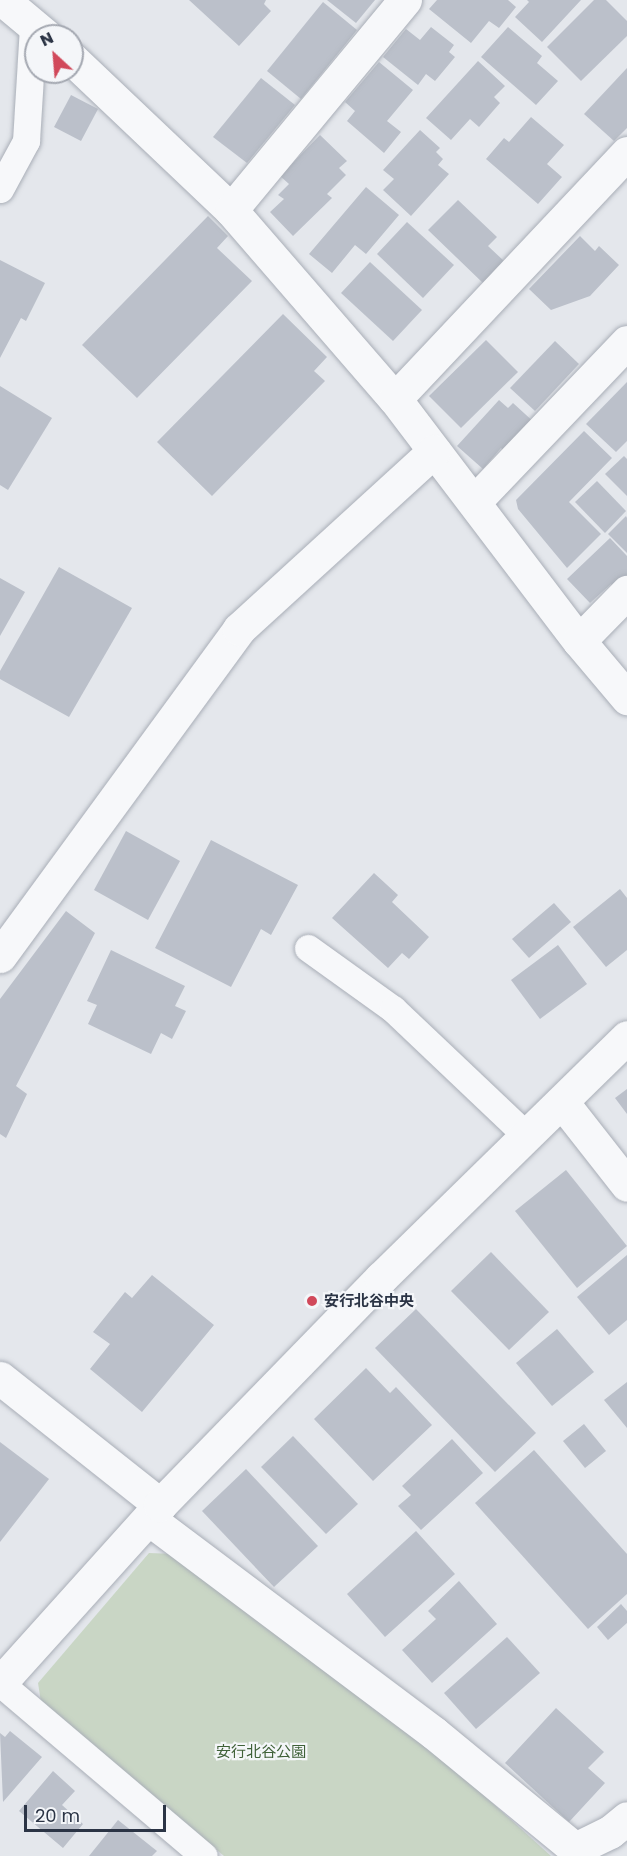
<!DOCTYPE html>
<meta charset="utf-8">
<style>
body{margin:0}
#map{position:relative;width:627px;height:1856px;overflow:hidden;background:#e4e7ec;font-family:Poppins,"Noto Sans JP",sans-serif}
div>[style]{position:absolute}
.green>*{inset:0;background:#c9d6c5}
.building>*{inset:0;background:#bbc0ca}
.roads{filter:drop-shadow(0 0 2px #a9aeb7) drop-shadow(0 0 2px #a9aeb7)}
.service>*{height:27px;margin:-13.5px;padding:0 13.5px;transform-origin:13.5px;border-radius:13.5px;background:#f7f8fa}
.minor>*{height:33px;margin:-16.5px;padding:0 16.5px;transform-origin:16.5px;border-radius:16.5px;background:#f7f8fa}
.tertiary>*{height:33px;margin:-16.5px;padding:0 16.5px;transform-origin:16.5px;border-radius:16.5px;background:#f7f8fa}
.dots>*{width:16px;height:16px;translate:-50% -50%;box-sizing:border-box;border:3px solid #f4f6f9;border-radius:50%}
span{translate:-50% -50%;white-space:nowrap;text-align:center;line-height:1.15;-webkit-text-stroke:4.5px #f4f6f9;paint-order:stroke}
.poi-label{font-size:15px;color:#2b3445;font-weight:700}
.left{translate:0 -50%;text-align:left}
.park-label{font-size:15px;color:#3f6138}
.north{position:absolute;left:24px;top:24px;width:60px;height:60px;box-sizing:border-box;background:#f4f6f9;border:2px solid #a4a8b1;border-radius:50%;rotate:334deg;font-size:16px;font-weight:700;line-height:24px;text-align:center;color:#2b3445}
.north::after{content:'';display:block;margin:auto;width:21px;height:27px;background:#d1495b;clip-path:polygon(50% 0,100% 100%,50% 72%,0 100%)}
.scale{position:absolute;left:24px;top:1805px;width:142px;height:27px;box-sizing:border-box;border:3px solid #2b3445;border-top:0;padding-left:8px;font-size:18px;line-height:21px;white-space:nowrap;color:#2b3445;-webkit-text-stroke:4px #f4f6f9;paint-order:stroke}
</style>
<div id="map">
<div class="green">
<div style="clip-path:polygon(149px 1553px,175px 1554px,467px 1780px,551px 1856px,224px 1856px,41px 1702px,38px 1683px)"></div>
</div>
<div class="building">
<div style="clip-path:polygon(189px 0,266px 0,264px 4px,271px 11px,239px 46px)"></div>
<div style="clip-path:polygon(327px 0,375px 0,356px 23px)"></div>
<div style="clip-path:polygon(437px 0,508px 0,516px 7px,499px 28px,489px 21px,471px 43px,429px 9px)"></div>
<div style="clip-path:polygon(527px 0,581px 0,542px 42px,515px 17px,529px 2px)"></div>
<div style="clip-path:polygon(594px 0,606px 0,627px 21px,627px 36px,581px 81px,547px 47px)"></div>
<div style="clip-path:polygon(323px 2px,357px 30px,301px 99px,267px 71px)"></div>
<div style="clip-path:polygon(431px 27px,454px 45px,449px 52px,455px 57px,435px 81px,426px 74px,418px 85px,383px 57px,406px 29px,420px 40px)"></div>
<div style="clip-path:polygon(508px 27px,542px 56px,537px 63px,558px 81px,536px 105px,481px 57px)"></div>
<div style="clip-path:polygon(478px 61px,505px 86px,494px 97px,500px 103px,479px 127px,470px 119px,451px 140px,426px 118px)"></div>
<div style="clip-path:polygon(379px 62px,413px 90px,387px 121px,401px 132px,384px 153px,347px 121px,355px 111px,345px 102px)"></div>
<div style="clip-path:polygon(627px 68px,627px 128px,614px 141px,584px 114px)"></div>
<div style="clip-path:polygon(261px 78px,295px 105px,247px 163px,213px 137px)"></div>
<div style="clip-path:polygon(71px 95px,98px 109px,81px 141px,54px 127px)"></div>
<div style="clip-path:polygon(531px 117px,564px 145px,547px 164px,562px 177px,538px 204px,486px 159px,504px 138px,509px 142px)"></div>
<div style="clip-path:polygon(420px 130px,440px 148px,436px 152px,443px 159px,438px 165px,449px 174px,411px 216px,383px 190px,394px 179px,383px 170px)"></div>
<div style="clip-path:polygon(320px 135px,347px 161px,339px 168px,346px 175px,327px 194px,332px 198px,293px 236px,270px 212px,284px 199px,278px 195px,289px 184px,280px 176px)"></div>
<div style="clip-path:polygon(366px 187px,399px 215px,366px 254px,355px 245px,332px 273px,309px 254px)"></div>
<div style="clip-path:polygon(458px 200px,497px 237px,488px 246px,505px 262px,484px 284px,428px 230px)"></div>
<div style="clip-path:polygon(208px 216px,228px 236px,217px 248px,252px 281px,137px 398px,82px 345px)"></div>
<div style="clip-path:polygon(407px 222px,454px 265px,423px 298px,377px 254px)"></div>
<div style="clip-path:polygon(580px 236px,595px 251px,599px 246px,619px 265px,590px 296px,551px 310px,529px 289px)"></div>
<div style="clip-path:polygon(0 260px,45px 283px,26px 321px,21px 318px,0 358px)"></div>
<div style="clip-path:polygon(370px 262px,422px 310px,393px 341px,341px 293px)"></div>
<div style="clip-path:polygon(283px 314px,327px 357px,314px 371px,325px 381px,212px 496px,157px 442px)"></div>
<div style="clip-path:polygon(486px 340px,518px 372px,461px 428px,429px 396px)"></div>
<div style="clip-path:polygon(555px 341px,579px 364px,535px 411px,510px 388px)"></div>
<div style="clip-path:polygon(627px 382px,627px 441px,616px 452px,586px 424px)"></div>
<div style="clip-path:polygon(0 386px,52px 418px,8px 490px,0 485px)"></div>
<div style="clip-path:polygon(499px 400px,508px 408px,513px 403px,536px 424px,508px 455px,501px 448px,483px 469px,457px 446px)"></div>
<div style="clip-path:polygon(584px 431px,612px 458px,569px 502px,601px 534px,567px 568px,518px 509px,516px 500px)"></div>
<div style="clip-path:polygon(624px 456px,627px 459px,627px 496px,605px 474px)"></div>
<div style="clip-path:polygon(597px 481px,626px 511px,605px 533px,575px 502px)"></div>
<div style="clip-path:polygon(626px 516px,627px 518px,627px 553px,608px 534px)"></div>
<div style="clip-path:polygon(610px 538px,627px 556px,627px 579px,615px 589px,611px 584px,590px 603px,567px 579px)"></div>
<div style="clip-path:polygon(59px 567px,132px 608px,69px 717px,0 679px,0 671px)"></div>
<div style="clip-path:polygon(0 578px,25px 592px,0 636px)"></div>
<div style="clip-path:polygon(126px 831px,180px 861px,148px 920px,94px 890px)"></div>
<div style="clip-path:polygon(211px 840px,298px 885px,271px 935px,261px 929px,231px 987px,155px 948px)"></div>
<div style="clip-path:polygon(374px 873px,398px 895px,392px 902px,429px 937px,409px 959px,402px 953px,388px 968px,332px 918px)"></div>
<div style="clip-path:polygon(620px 889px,627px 898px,627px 950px,606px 967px,573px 927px)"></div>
<div style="clip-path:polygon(554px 903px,571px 922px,529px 958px,512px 939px)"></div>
<div style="clip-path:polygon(66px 911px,95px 933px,16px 1086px,27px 1094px,6px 1138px,0 1134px,0 999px)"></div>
<div style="clip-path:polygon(558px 945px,587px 984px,540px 1019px,511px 980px)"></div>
<div style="clip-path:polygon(111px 950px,185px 986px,175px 1006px,186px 1011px,172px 1039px,161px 1033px,151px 1054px,88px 1024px,97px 1005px,87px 1001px)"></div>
<div style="clip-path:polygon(627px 1089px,627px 1114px,615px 1098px)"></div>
<div style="clip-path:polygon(566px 1170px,627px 1246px,577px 1288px,515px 1211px)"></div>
<div style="clip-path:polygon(491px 1252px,549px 1312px,509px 1350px,451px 1291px)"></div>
<div style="clip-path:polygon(627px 1255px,627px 1320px,609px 1335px,577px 1297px)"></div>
<div style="clip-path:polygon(152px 1275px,214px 1325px,142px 1412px,90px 1369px,110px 1344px,93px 1332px,125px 1292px,132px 1298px)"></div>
<div style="clip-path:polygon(416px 1309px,536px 1433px,495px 1472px,375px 1348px)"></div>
<div style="clip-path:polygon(557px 1329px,594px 1372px,552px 1406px,516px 1363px)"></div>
<div style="clip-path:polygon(366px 1368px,390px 1393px,396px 1387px,432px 1425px,373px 1481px,314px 1419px)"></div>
<div style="clip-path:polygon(627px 1382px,627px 1428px,604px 1400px)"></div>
<div style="clip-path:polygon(584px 1424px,606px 1451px,585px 1468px,563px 1441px)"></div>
<div style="clip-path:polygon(293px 1436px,358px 1504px,326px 1534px,261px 1467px)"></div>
<div style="clip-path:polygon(452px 1439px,483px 1473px,421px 1530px,398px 1506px,411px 1495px,402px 1486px)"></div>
<div style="clip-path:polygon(0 1442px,49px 1479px,0 1542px)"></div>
<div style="clip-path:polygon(534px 1450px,627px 1554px,627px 1594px,588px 1629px,475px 1503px)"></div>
<div style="clip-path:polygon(246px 1469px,318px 1546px,274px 1587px,202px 1511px)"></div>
<div style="clip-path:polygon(416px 1531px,455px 1574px,385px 1637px,347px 1594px)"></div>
<div style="clip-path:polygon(459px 1581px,497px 1624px,432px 1683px,402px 1650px,436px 1619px,428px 1611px)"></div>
<div style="clip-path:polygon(621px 1604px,627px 1611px,627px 1623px,608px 1640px,597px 1627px)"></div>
<div style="clip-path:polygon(507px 1637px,540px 1673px,476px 1729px,444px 1693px)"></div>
<div style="clip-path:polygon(556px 1708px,604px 1752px,588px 1768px,605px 1783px,569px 1822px,505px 1763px)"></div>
<div style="clip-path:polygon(10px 1731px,42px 1757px,3px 1802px,0 1733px,5px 1737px)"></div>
<div style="clip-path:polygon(53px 1771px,75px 1791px,62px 1805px,83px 1824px,63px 1848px,19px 1811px)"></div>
<div style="clip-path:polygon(118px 1820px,157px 1851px,152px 1856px,89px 1856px)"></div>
</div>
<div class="roads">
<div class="service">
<div style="left:0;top:189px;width:55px;rotate:-61.6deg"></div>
<div style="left:26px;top:141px;width:116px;rotate:-86.5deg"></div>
<div style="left:308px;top:948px;width:105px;rotate:35.7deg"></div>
<div style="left:393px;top:1009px;width:185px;rotate:43.5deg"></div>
<div style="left:0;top:1683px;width:267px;rotate:40.3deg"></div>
</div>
<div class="minor">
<div style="left:3px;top:0;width:56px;rotate:39.9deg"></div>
<div style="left:72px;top:59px;width:219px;rotate:43.5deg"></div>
<div style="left:231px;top:210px;width:250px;rotate:49.1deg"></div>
<div style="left:395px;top:399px;width:304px;rotate:52.8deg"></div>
<div style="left:579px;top:641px;width:75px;rotate:49.9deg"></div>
<div style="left:231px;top:210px;width:273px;rotate:-50.4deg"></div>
<div style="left:395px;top:399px;width:338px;rotate:-46.7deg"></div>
<div style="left:475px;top:501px;width:220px;rotate:-46.3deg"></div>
<div style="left:579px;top:641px;width:69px;rotate:-45.6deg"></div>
<div style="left:0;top:956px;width:405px;rotate:-53.8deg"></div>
<div style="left:239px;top:629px;width:264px;rotate:-42.4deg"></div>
<div style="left:562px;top:1102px;width:105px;rotate:51.9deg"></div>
<div style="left:0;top:1378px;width:204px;rotate:38.4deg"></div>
<div style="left:149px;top:1519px;width:356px;rotate:36.9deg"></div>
<div style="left:434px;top:1733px;width:183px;rotate:39.4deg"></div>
<div style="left:575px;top:1849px;width:39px;rotate:-26deg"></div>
<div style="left:610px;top:1832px;width:22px;rotate:-39deg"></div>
</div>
<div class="tertiary">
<div style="left:0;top:1683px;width:239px;rotate:-48deg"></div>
<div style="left:160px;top:1505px;width:317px;rotate:-45.8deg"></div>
<div style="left:381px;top:1278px;width:344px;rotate:-44.4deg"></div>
</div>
</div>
<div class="dots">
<div style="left:312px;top:1301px;background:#d1495b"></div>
</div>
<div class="poi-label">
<span class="left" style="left:324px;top:1301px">安行北谷中央</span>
</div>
<div class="park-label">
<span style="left:261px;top:1752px">安行北谷公園</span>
</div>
<div class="north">N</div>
<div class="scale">20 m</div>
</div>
